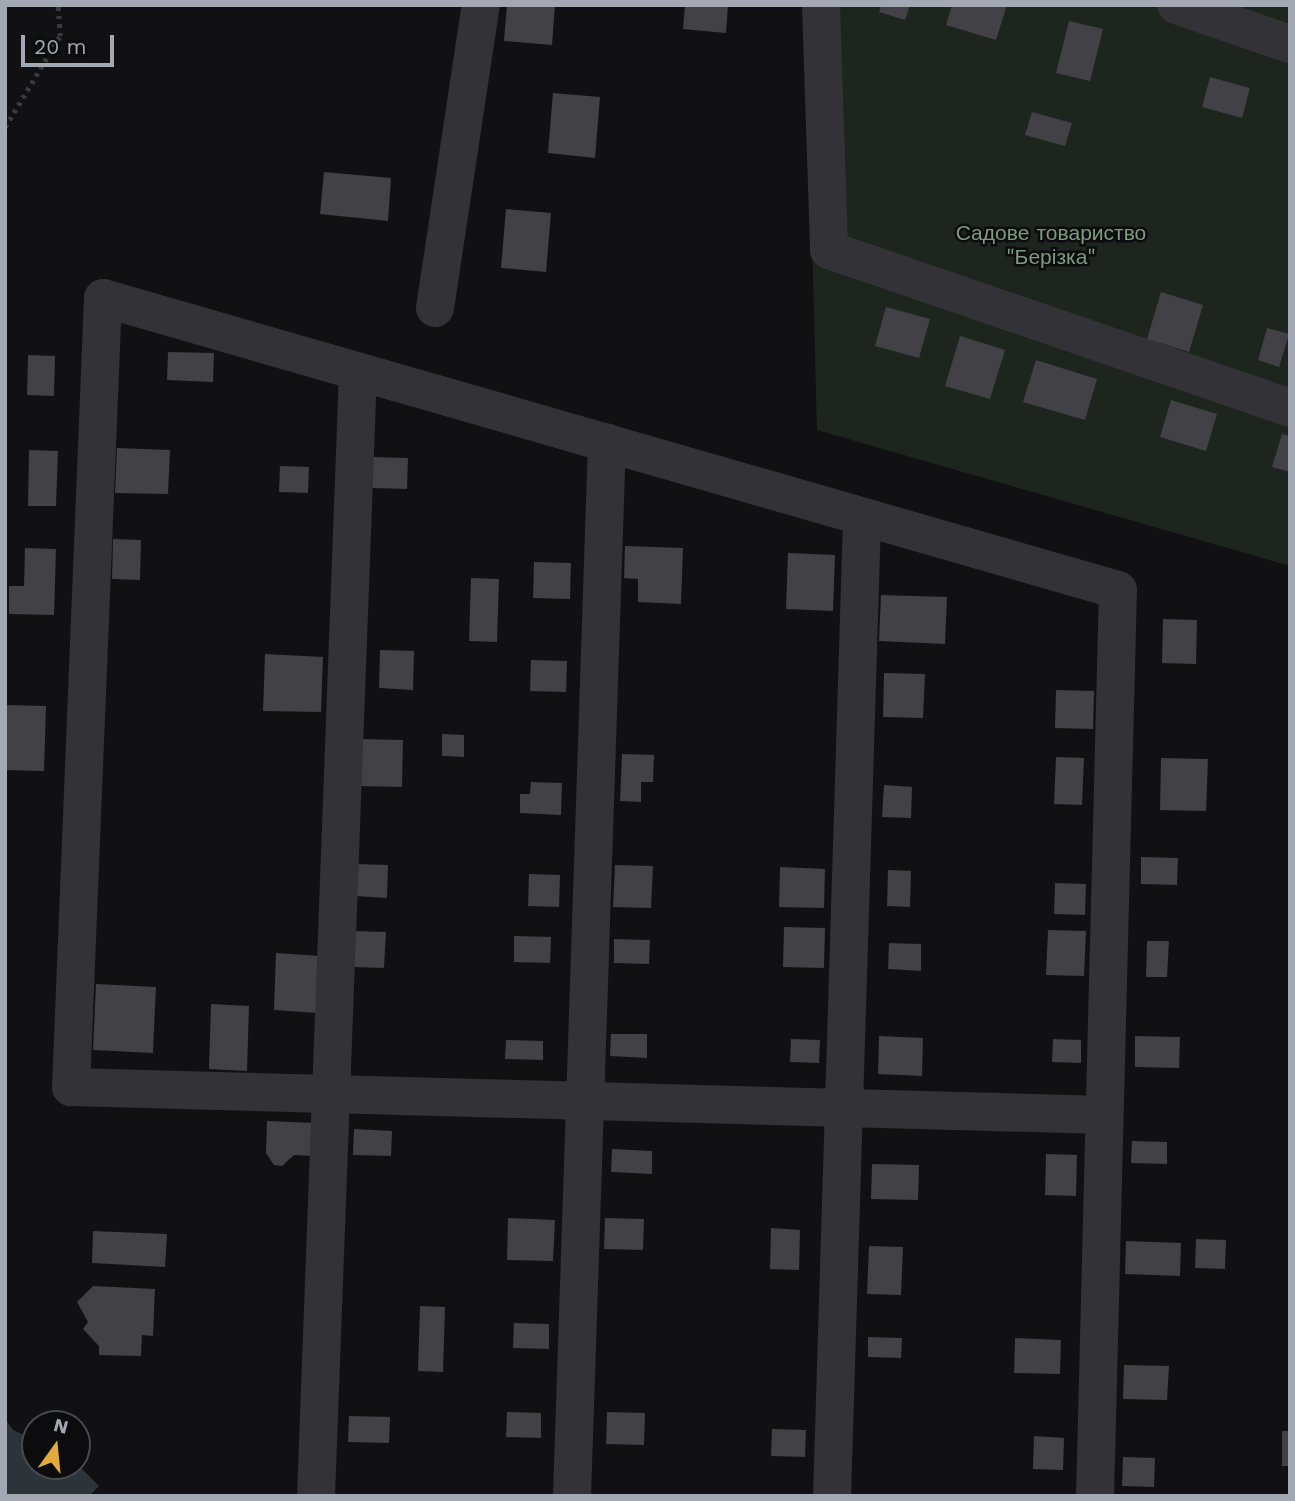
<!DOCTYPE html>
<meta charset="utf-8">
<style>
body{margin:0}
#map{position:relative;width:1295px;height:1501px;overflow:hidden;background:#111113;font-family:"Work Sans",sans-serif}
div>[style]{position:absolute}
.green>*{inset:0;background:#1e251f}
.water>*{inset:0;background:#2c343a}
.building>*{inset:0;background:#414146}
.path>*{height:4.5px;margin-top:-2.25px;transform-origin:0;background:repeating-linear-gradient(90deg,#393a3e 0 3.5px,transparent 0 8.5px)}
.minor>*{height:38px;margin:-19px;padding:0 19px;transform-origin:19px;border-radius:19px;background:#333337}
span{translate:-50% -50%;white-space:nowrap;text-align:center;line-height:1.15;-webkit-text-stroke:5px #0c0c0e;paint-order:stroke}
.park-label{font-size:21px;color:#7c9c7f}
.frame{position:absolute;inset:0;border:7px solid #a4a8b2;pointer-events:none}
.north{position:absolute;left:21px;top:1410px;width:70px;height:70px;box-sizing:border-box;background:#0c0c0e;border:2px solid #494a50;border-radius:50%;rotate:15deg;font-size:19px;font-weight:700;line-height:28px;text-align:center;color:#a4a8b2}
.north::after{content:'';display:block;margin:auto;width:24px;height:32px;background:#e1ab3c;clip-path:polygon(50% 0,100% 100%,50% 72%,0 100%)}
.scale{position:absolute;left:21px;top:35px;width:93px;height:32px;box-sizing:border-box;border:4px solid #a4a8b2;border-top:0;padding-left:9px;font-size:21px;line-height:24px;white-space:nowrap;color:#a4a8b2;-webkit-text-stroke:5px #0c0c0e;paint-order:stroke}
</style>
<div id="map">
<div class="green">
<div style="clip-path:polygon(806px 5px,1290px 5px,1290px 566px,817px 430px)"></div>
</div>
<div class="water">
<div style="clip-path:polygon(5px 1419px,13px 1430px,35px 1440px,35px 1466px,77px 1464px,99px 1486px,89px 1496px,5px 1496px)"></div>
</div>
<div class="building">
<div style="clip-path:polygon(507px 5px,555px 5px,552px 45px,504px 41px)"></div>
<div style="clip-path:polygon(685px 5px,728px 5px,726px 33px,683px 29px)"></div>
<div style="clip-path:polygon(881px 5px,910px 5px,905px 20px,879px 12px)"></div>
<div style="clip-path:polygon(952px 5px,1007px 5px,996px 40px,946px 25px)"></div>
<div style="clip-path:polygon(1069px 21px,1103px 29px,1090px 81px,1056px 73px)"></div>
<div style="clip-path:polygon(1210px 77px,1250px 88px,1242px 118px,1202px 107px)"></div>
<div style="clip-path:polygon(553px 93px,600px 97px,595px 158px,548px 153px)"></div>
<div style="clip-path:polygon(1032px 112px,1072px 123px,1065px 146px,1025px 135px)"></div>
<div style="clip-path:polygon(324px 172px,391px 178px,388px 221px,320px 214px)"></div>
<div style="clip-path:polygon(506px 209px,551px 213px,546px 272px,501px 268px)"></div>
<div style="clip-path:polygon(1161px 292px,1203px 305px,1189px 352px,1147px 339px)"></div>
<div style="clip-path:polygon(886px 307px,930px 319px,919px 358px,875px 346px)"></div>
<div style="clip-path:polygon(1267px 328px,1289px 334px,1279px 367px,1258px 360px)"></div>
<div style="clip-path:polygon(960px 336px,1005px 350px,990px 399px,945px 386px)"></div>
<div style="clip-path:polygon(168px 352px,214px 353px,213px 382px,167px 380px)"></div>
<div style="clip-path:polygon(28px 355px,55px 356px,54px 396px,27px 395px)"></div>
<div style="clip-path:polygon(1036px 360px,1097px 379px,1085px 420px,1023px 402px)"></div>
<div style="clip-path:polygon(1171px 400px,1217px 414px,1206px 451px,1160px 437px)"></div>
<div style="clip-path:polygon(1282px 434px,1290px 436px,1290px 472px,1272px 467px)"></div>
<div style="clip-path:polygon(117px 448px,170px 450px,168px 494px,115px 493px)"></div>
<div style="clip-path:polygon(29px 450px,58px 451px,56px 506px,28px 506px)"></div>
<div style="clip-path:polygon(372px 457px,408px 458px,407px 489px,371px 488px)"></div>
<div style="clip-path:polygon(280px 466px,309px 467px,308px 493px,279px 492px)"></div>
<div style="clip-path:polygon(113px 539px,141px 540px,140px 580px,112px 579px)"></div>
<div style="clip-path:polygon(625px 546px,683px 548px,681px 604px,638px 602px,638px 579px,624px 578px)"></div>
<div style="clip-path:polygon(25px 548px,56px 549px,54px 615px,9px 614px,9px 586px,24px 586px)"></div>
<div style="clip-path:polygon(788px 553px,835px 555px,833px 611px,786px 609px)"></div>
<div style="clip-path:polygon(534px 562px,571px 563px,570px 599px,533px 598px)"></div>
<div style="clip-path:polygon(471px 578px,499px 579px,497px 642px,469px 641px)"></div>
<div style="clip-path:polygon(881px 595px,947px 597px,945px 644px,879px 641px)"></div>
<div style="clip-path:polygon(1163px 619px,1197px 620px,1196px 664px,1162px 663px)"></div>
<div style="clip-path:polygon(380px 650px,414px 651px,413px 690px,379px 688px)"></div>
<div style="clip-path:polygon(265px 654px,323px 657px,321px 712px,263px 711px)"></div>
<div style="clip-path:polygon(531px 660px,567px 661px,566px 692px,530px 691px)"></div>
<div style="clip-path:polygon(884px 673px,925px 674px,923px 718px,883px 717px)"></div>
<div style="clip-path:polygon(1056px 690px,1094px 691px,1093px 729px,1055px 728px)"></div>
<div style="clip-path:polygon(5px 705px,46px 706px,44px 771px,5px 770px)"></div>
<div style="clip-path:polygon(442px 734px,464px 735px,464px 757px,442px 756px)"></div>
<div style="clip-path:polygon(359px 739px,403px 740px,402px 787px,357px 786px)"></div>
<div style="clip-path:polygon(622px 754px,654px 755px,653px 782px,641px 782px,641px 802px,620px 801px)"></div>
<div style="clip-path:polygon(1056px 757px,1084px 758px,1082px 805px,1054px 804px)"></div>
<div style="clip-path:polygon(1161px 758px,1208px 759px,1206px 811px,1160px 810px)"></div>
<div style="clip-path:polygon(531px 782px,562px 783px,561px 815px,520px 813px,520px 794px,530px 794px)"></div>
<div style="clip-path:polygon(884px 785px,912px 787px,911px 818px,882px 817px)"></div>
<div style="clip-path:polygon(1141px 857px,1178px 858px,1177px 885px,1141px 884px)"></div>
<div style="clip-path:polygon(356px 864px,388px 865px,387px 898px,355px 896px)"></div>
<div style="clip-path:polygon(615px 865px,653px 866px,651px 908px,613px 907px)"></div>
<div style="clip-path:polygon(780px 867px,825px 869px,824px 908px,779px 907px)"></div>
<div style="clip-path:polygon(888px 870px,911px 871px,910px 907px,887px 906px)"></div>
<div style="clip-path:polygon(529px 874px,560px 875px,559px 907px,528px 906px)"></div>
<div style="clip-path:polygon(1055px 883px,1086px 884px,1085px 915px,1054px 914px)"></div>
<div style="clip-path:polygon(784px 927px,825px 928px,824px 968px,783px 967px)"></div>
<div style="clip-path:polygon(1048px 930px,1086px 931px,1084px 976px,1046px 975px)"></div>
<div style="clip-path:polygon(355px 931px,386px 932px,384px 968px,354px 967px)"></div>
<div style="clip-path:polygon(514px 936px,551px 937px,550px 963px,514px 962px)"></div>
<div style="clip-path:polygon(614px 939px,650px 940px,649px 964px,614px 963px)"></div>
<div style="clip-path:polygon(1147px 941px,1169px 941px,1167px 977px,1146px 977px)"></div>
<div style="clip-path:polygon(889px 943px,921px 944px,921px 971px,888px 969px)"></div>
<div style="clip-path:polygon(276px 953px,321px 956px,318px 1013px,274px 1010px)"></div>
<div style="clip-path:polygon(96px 984px,156px 987px,153px 1053px,93px 1050px)"></div>
<div style="clip-path:polygon(211px 1004px,249px 1006px,247px 1071px,209px 1069px)"></div>
<div style="clip-path:polygon(611px 1034px,647px 1034px,647px 1058px,610px 1056px)"></div>
<div style="clip-path:polygon(879px 1036px,923px 1038px,922px 1076px,878px 1074px)"></div>
<div style="clip-path:polygon(1135px 1036px,1180px 1037px,1179px 1068px,1135px 1067px)"></div>
<div style="clip-path:polygon(791px 1039px,820px 1040px,819px 1063px,790px 1062px)"></div>
<div style="clip-path:polygon(1053px 1039px,1081px 1040px,1081px 1063px,1052px 1062px)"></div>
<div style="clip-path:polygon(506px 1040px,543px 1041px,543px 1060px,505px 1059px)"></div>
<div style="clip-path:polygon(267px 1121px,314px 1123px,313px 1156px,294px 1155px,282px 1166px,274px 1165px,266px 1153px)"></div>
<div style="clip-path:polygon(354px 1129px,392px 1131px,391px 1156px,353px 1155px)"></div>
<div style="clip-path:polygon(1132px 1141px,1167px 1142px,1167px 1164px,1131px 1163px)"></div>
<div style="clip-path:polygon(612px 1149px,652px 1151px,652px 1174px,611px 1172px)"></div>
<div style="clip-path:polygon(1046px 1154px,1077px 1155px,1076px 1196px,1045px 1195px)"></div>
<div style="clip-path:polygon(872px 1164px,919px 1165px,918px 1200px,871px 1199px)"></div>
<div style="clip-path:polygon(508px 1218px,555px 1220px,553px 1261px,507px 1260px)"></div>
<div style="clip-path:polygon(605px 1218px,644px 1219px,643px 1250px,604px 1249px)"></div>
<div style="clip-path:polygon(771px 1228px,800px 1230px,799px 1270px,770px 1269px)"></div>
<div style="clip-path:polygon(93px 1231px,167px 1234px,165px 1267px,92px 1263px)"></div>
<div style="clip-path:polygon(1196px 1239px,1226px 1240px,1225px 1269px,1195px 1268px)"></div>
<div style="clip-path:polygon(1126px 1241px,1181px 1243px,1180px 1276px,1125px 1274px)"></div>
<div style="clip-path:polygon(869px 1246px,903px 1247px,901px 1295px,867px 1294px)"></div>
<div style="clip-path:polygon(93px 1286px,155px 1289px,153px 1336px,142px 1335px,141px 1356px,99px 1355px,99px 1346px,83px 1329px,88px 1322px,77px 1302px)"></div>
<div style="clip-path:polygon(420px 1306px,445px 1307px,443px 1372px,418px 1371px)"></div>
<div style="clip-path:polygon(514px 1323px,549px 1324px,549px 1349px,513px 1348px)"></div>
<div style="clip-path:polygon(868px 1337px,902px 1338px,901px 1358px,868px 1357px)"></div>
<div style="clip-path:polygon(1015px 1338px,1061px 1340px,1060px 1374px,1014px 1373px)"></div>
<div style="clip-path:polygon(1124px 1365px,1169px 1366px,1167px 1400px,1123px 1399px)"></div>
<div style="clip-path:polygon(507px 1412px,541px 1413px,541px 1438px,506px 1437px)"></div>
<div style="clip-path:polygon(607px 1412px,645px 1413px,644px 1445px,606px 1444px)"></div>
<div style="clip-path:polygon(349px 1416px,390px 1417px,389px 1443px,348px 1442px)"></div>
<div style="clip-path:polygon(772px 1429px,806px 1430px,805px 1457px,771px 1456px)"></div>
<div style="clip-path:polygon(1282px 1431px,1290px 1431px,1290px 1466px,1282px 1466px)"></div>
<div style="clip-path:polygon(1034px 1436px,1064px 1438px,1063px 1470px,1033px 1469px)"></div>
<div style="clip-path:polygon(1123px 1457px,1155px 1458px,1154px 1487px,1122px 1486px)"></div>
</div>
<div class="path">
<div style="left:5px;top:127px;width:106px;rotate:-58.9deg"></div>
<div style="left:60px;top:36px;width:31px;rotate:-94deg"></div>
</div>
<div class="minor">
<div style="left:821px;top:5px;width:245px;rotate:88.1deg"></div>
<div style="left:829px;top:250px;width:487px;rotate:18.9deg"></div>
<div style="left:1176px;top:5px;width:120px;rotate:18.9deg"></div>
<div style="left:435px;top:308px;width:306px;rotate:-81.4deg"></div>
<div style="left:316px;top:1496px;width:1125px;rotate:-87.86deg"></div>
<div style="left:572px;top:1496px;width:1054px;rotate:-88.1deg"></div>
<div style="left:832px;top:1496px;width:979px;rotate:-88.24deg"></div>
<div style="left:1095px;top:1496px;width:906px;rotate:-88.55deg"></div>
<div style="left:1118px;top:590px;width:1056px;rotate:-163.95deg"></div>
<div style="left:103px;top:298px;width:790px;rotate:92.32deg"></div>
<div style="left:71px;top:1087px;width:1033px;rotate:1.55deg"></div>
</div>
<div class="park-label">
<span style="left:1051px;top:245px">Садове товариство<br>"Берізка"</span>
</div>
<div class="frame"></div>
<div class="north">N</div>
<div class="scale">20 m</div>
</div>
